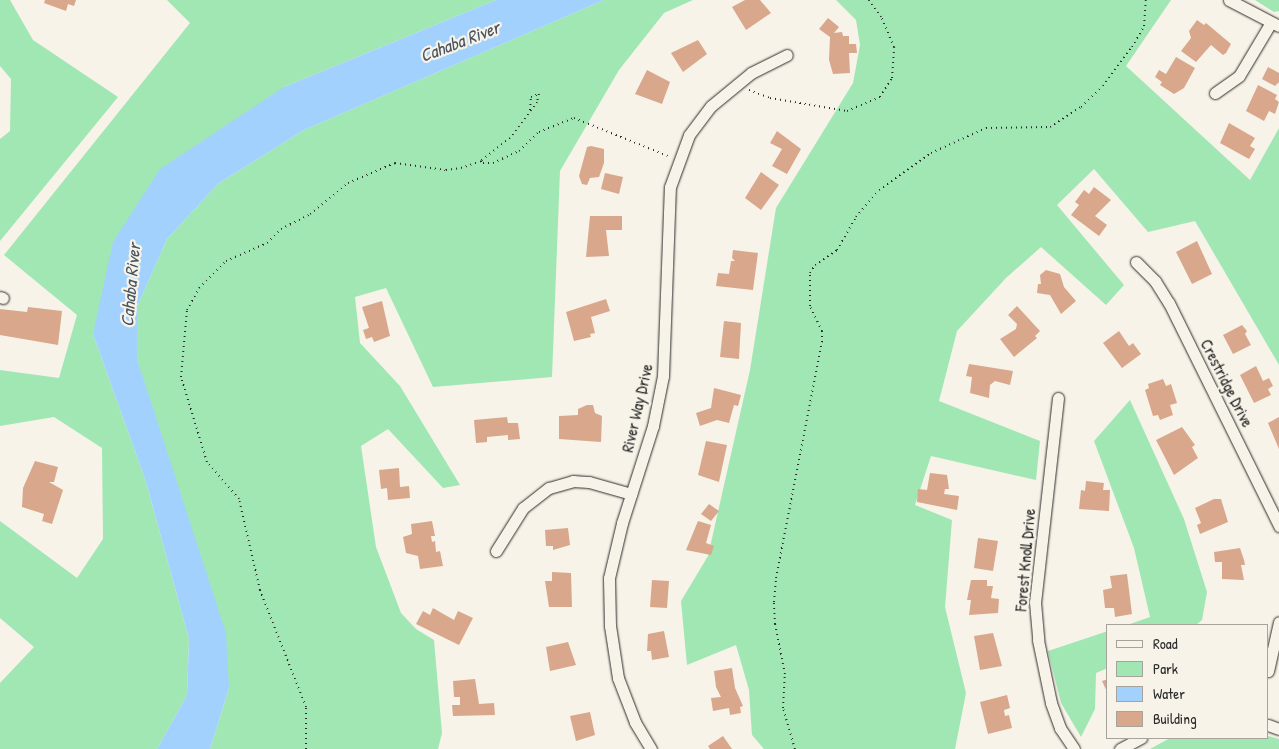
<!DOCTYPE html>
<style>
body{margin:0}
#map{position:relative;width:1279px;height:749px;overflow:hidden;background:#f7f3e8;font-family:"Patrick Hand",sans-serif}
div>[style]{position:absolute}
.green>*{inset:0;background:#a0e7b4}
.water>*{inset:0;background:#a3d1fe}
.building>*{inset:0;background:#d9a78c}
.path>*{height:2px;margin-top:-1px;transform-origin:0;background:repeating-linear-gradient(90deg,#2b2b2b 0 1px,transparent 0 5px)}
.roads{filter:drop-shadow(0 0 1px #2b2b2b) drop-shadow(0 0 1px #2b2b2b)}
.minor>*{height:11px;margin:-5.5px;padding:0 5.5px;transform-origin:5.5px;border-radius:5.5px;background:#f7f3e8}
span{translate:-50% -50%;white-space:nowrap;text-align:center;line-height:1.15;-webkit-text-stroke:4.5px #f7f3e8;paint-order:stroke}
.street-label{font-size:16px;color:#2b2b2b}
.water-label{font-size:18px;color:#495460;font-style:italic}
.legend{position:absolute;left:1106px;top:624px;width:162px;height:115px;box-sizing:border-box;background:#f7f3e8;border:1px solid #a5a39c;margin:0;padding:6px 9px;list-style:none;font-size:15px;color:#2b2b2b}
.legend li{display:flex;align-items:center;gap:10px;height:25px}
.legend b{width:25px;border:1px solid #a5a39c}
</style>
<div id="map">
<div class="green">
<div style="clip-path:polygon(0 0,10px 0,33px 40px,118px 97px,0 241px,0 139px,10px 131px,11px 79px,0 66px)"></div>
<div style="clip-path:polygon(167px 0,496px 0,284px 87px,93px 334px,146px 482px,189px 639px,187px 695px,157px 749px,0 749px,0 683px,34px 647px,0 618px,0 521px,77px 578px,103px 539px,102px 448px,54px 417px,0 426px,0 370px,59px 378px,77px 315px,4px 255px,190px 23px)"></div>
<div style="clip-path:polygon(604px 0,693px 0,664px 13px,619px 70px,560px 171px,552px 377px,433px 387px,386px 288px,355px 297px,360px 343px,400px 386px,460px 485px,443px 488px,388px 429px,361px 446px,376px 547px,401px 613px,416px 629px,434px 640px,442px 733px,438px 749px,210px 749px,229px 688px,137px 359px,137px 307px,167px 239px,219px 183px,304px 130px)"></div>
<div style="clip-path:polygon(836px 0,1171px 0,1126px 66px,1250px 180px,1279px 128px,1279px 365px,1195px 221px,1148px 232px,1094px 169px,1057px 205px,1124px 285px,1106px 305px,1041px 247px,1006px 278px,957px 331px,939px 401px,1040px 441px,1036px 480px,931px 456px,915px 505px,952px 520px,945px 607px,966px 693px,955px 749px,764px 749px,752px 735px,749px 690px,736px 645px,687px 665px,681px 601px,708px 556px,750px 370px,776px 208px,853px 83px,860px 45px,856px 20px)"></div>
<div style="clip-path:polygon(1255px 0,1279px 0,1279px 11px,1274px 12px)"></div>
<div style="clip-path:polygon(1130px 400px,1184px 519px,1207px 592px,1202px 620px,1196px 625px,1127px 625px,1150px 617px,1134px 548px,1094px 441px)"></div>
<div style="clip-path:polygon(1108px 631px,1108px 668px,1096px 673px,1095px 709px,1081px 737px,1061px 703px,1048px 651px)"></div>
<div style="clip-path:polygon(1268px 736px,1279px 739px,1279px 749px,1150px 749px,1170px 738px)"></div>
</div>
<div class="water">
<div style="clip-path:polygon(496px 0,604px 0,304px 130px,219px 183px,167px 239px,137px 307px,137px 359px,226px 633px,229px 688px,210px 749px,157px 749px,187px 695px,189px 639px,146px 482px,93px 334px,113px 242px,160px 169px,284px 87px)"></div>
</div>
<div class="building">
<div style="clip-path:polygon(45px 0,76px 0,74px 6px,68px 4px,66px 11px,44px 3px)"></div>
<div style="clip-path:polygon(745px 0,760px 0,771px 13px,746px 30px,732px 7px)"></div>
<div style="clip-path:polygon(828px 18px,839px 27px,834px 33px,842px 32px,843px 36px,849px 36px,849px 44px,856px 44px,857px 53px,849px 53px,850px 73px,833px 74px,829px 60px,830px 37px,819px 29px)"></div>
<div style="clip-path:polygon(1197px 20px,1204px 25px,1206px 23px,1231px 44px,1226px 53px,1223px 55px,1211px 45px,1196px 62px,1181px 51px,1191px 38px,1189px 31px)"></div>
<div style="clip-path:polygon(698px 40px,707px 54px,683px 72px,671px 53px)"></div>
<div style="clip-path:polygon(1176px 57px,1195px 68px,1184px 88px,1174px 94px,1160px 85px,1162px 82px,1155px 77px,1159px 70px,1166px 74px)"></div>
<div style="clip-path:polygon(1268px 67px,1279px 73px,1279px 82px,1275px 86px,1262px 79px)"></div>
<div style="clip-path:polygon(647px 70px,670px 82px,662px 104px,635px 94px)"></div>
<div style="clip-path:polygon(1258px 85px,1277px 95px,1275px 99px,1279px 102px,1275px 114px,1269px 111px,1264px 121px,1246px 111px)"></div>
<div style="clip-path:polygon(1229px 123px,1255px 138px,1250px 146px,1255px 149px,1249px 159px,1220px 143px)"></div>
<div style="clip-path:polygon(777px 131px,801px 149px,787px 174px,772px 166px,782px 149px,770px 143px)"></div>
<div style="clip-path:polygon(591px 146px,604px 149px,604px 163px,599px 177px,590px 178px,587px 185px,582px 184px,579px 176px,587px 147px)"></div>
<div style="clip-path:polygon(761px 172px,779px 185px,761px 210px,745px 198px)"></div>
<div style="clip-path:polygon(605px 173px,623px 177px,619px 194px,601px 189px)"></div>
<div style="clip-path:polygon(1094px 187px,1111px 200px,1095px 216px,1107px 225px,1099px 236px,1071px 215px,1079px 205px,1075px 202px,1084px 190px,1089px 194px)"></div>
<div style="clip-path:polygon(590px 216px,622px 216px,622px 230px,606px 230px,609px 256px,586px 257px)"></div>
<div style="clip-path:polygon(1197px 241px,1212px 274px,1192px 284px,1176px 252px)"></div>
<div style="clip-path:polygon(733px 250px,758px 253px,753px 290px,716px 286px,718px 273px,729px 274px,731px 261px,735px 261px,732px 258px)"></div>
<div style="clip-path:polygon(1046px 270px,1060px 274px,1064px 287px,1076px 301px,1061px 314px,1050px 295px,1037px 293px,1038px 284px,1041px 284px,1040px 275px)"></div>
<div style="clip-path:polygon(606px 299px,610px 311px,591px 317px,595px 333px,590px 334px,591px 337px,574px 341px,566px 312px)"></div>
<div style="clip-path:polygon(382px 301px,390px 336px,374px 342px,372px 337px,366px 339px,363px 330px,369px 328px,362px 307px)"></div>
<div style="clip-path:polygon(1017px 306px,1040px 331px,1035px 336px,1037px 338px,1014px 357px,1000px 339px,1016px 329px,1017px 324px,1008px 315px)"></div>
<div style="clip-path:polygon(28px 307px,62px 311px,58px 345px,0 335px,0 309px,27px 312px)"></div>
<div style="clip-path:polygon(724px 321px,741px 323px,739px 359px,720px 357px)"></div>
<div style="clip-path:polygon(1242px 325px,1247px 331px,1245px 334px,1251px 345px,1233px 354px,1223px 335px)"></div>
<div style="clip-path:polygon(1119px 331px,1129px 346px,1133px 343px,1141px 354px,1122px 368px,1103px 343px)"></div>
<div style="clip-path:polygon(969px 364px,1013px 371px,1010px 385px,995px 381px,990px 385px,989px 398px,970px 393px,972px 377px,966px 376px)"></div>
<div style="clip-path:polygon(1256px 366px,1263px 381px,1269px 378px,1273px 386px,1268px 389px,1271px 395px,1254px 403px,1240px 375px)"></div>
<div style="clip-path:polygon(1163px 379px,1166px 386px,1171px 384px,1177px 403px,1170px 405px,1173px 415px,1160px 420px,1158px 415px,1153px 416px,1145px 390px,1149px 388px,1148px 384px)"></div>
<div style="clip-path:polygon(714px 388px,741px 395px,738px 406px,734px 405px,729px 423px,717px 420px,700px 426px,696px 413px,711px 408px)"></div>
<div style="clip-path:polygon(587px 405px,593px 405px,595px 413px,602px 416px,601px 442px,559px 439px,559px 416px,578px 415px,578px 409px)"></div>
<div style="clip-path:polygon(507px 417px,508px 423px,518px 423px,520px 439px,508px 440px,508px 435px,487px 437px,487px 442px,476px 443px,474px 420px)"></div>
<div style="clip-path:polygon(1279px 417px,1279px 449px,1268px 423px)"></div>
<div style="clip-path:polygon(1182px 427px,1195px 445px,1192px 447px,1198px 458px,1174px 475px,1156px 440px)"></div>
<div style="clip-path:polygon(706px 441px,727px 445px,719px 482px,698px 475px)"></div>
<div style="clip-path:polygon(35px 461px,58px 467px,54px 482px,49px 482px,63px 490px,52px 524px,42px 521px,44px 514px,22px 507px,23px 488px)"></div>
<div style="clip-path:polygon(399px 468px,400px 487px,409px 486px,410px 498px,388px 500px,387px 488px,381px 489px,379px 470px)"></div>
<div style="clip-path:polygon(930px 473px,947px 475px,949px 489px,945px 489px,944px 494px,959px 496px,957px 510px,917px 502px,918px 489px,927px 490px)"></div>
<div style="clip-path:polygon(1086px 481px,1104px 483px,1103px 490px,1110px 490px,1109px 511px,1079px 509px,1081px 490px,1085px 491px)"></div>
<div style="clip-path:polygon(1214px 499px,1221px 499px,1228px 522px,1200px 534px,1197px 525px,1201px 523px,1195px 508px)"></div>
<div style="clip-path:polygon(709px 504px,719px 511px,711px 521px,701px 514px)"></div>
<div style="clip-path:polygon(432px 521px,435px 536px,431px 536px,432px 542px,435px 541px,436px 552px,440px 551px,443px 566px,420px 569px,418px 556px,406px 553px,403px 537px,412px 534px,411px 524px)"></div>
<div style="clip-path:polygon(698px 521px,711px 525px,706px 543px,714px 546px,711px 555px,686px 550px)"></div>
<div style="clip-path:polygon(568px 528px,570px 545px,553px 550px,553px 546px,546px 546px,545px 530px)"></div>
<div style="clip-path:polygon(978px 538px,998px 541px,993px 571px,974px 568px)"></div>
<div style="clip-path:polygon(1240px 548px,1244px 560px,1245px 565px,1241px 565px,1244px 580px,1222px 579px,1222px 562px,1215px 562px,1214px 552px)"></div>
<div style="clip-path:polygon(552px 572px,571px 573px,572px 607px,549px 607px,545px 581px,552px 581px)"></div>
<div style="clip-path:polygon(1127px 574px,1132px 614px,1115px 617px,1114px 608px,1105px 608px,1103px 590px,1112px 588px,1110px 576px)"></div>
<div style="clip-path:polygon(652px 580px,669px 581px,667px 608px,650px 607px)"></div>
<div style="clip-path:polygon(971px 580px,987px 580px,987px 586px,993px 586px,991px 598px,999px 599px,998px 613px,969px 615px,971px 600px,967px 600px)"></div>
<div style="clip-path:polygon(433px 608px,454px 620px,458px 611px,473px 618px,459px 645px,416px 624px,423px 611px,430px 615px)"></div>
<div style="clip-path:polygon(664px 631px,669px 657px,652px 660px,651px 651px,647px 651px,648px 634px)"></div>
<div style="clip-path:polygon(993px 633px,1002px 666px,980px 670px,974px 636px)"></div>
<div style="clip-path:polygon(568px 642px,576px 665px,550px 671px,546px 647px)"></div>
<div style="clip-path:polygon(732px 668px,735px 688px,743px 706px,740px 707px,741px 713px,730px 715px,729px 708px,713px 711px,711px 698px,721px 697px,716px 687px,714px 671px)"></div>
<div style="clip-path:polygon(475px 679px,479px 704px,494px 703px,495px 715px,453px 716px,452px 705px,460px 705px,460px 697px,454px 697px,453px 681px)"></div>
<div style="clip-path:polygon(1108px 679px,1108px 694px,1102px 681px)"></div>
<div style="clip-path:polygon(1007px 695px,1010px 708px,1004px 710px,1005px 716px,1009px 715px,1012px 728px,988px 734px,980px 702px)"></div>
<div style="clip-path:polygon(590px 712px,595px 735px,576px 741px,570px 716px)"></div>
<div style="clip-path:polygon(723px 736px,732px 749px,710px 749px,708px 746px)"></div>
</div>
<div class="path">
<div style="left:749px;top:90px;width:22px;rotate:21deg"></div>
<div style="left:770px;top:98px;width:78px;rotate:9.6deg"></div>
<div style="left:847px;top:111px;width:36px;rotate:-23deg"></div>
<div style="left:880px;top:97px;width:22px;rotate:-58deg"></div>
<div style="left:892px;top:78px;width:31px;rotate:-86deg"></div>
<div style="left:894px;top:47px;width:33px;rotate:-113deg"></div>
<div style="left:881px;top:17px;width:21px;rotate:-127deg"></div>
<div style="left:530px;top:110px;width:13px;rotate:-86deg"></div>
<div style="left:531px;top:97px;width:9px;rotate:-21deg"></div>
<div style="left:539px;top:94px;width:8px;rotate:104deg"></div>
<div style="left:537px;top:102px;width:45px;rotate:126.9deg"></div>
<div style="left:510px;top:138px;width:37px;rotate:142deg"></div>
<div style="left:481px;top:161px;width:3px;rotate:45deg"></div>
<div style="left:483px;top:163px;width:10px"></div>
<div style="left:493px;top:163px;width:29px;rotate:-25deg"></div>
<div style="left:519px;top:151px;width:28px;rotate:-44deg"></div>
<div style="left:539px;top:132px;width:38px;rotate:-22deg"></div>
<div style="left:574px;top:118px;width:101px;rotate:22deg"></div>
<div style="left:306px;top:749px;width:42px;rotate:-90deg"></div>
<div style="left:306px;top:707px;width:126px;rotate:-111.5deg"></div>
<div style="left:260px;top:590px;width:93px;rotate:-103deg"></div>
<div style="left:239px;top:499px;width:49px;rotate:-130.9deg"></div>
<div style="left:207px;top:462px;width:89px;rotate:-107deg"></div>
<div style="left:181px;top:377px;width:67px;rotate:-84.9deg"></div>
<div style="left:187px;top:310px;width:25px;rotate:-61deg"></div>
<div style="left:199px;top:288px;width:38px;rotate:-45deg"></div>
<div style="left:226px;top:261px;width:45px;rotate:-23.7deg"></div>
<div style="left:267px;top:243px;width:20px;rotate:-45deg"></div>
<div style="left:281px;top:229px;width:33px;rotate:-27deg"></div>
<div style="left:310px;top:214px;width:49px;rotate:-39.2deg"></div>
<div style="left:348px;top:183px;width:51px;rotate:-23.1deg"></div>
<div style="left:395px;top:163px;width:51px;rotate:7.8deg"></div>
<div style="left:446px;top:170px;width:15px;rotate:-8deg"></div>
<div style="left:461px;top:168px;width:21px;rotate:-19deg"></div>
<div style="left:795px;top:749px;width:43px;rotate:-106.3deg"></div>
<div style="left:783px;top:708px;width:34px;rotate:-87deg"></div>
<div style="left:785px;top:674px;width:51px;rotate:-101.3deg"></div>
<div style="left:775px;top:624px;width:22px;rotate:-93deg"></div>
<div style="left:774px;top:602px;width:24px;rotate:-85deg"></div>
<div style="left:776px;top:578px;width:240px;rotate:-79deg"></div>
<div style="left:822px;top:342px;width:11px;rotate:-90deg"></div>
<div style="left:822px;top:331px;width:28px;rotate:-116deg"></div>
<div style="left:810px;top:306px;width:33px;rotate:-90deg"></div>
<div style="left:810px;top:273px;width:9px;rotate:-58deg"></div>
<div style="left:815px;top:265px;width:27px;rotate:-34deg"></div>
<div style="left:837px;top:250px;width:38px;rotate:-60deg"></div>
<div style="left:856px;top:217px;width:35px;rotate:-50deg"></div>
<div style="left:879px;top:190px;width:64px;rotate:-35.4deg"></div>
<div style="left:931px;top:153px;width:60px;rotate:-24.4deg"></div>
<div style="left:986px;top:128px;width:64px;rotate:-0.9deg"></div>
<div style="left:1050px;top:127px;width:37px;rotate:-33deg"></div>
<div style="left:1081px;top:107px;width:30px;rotate:-44deg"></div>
<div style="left:1103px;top:86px;width:49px;rotate:-53.4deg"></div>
<div style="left:1132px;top:47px;width:24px;rotate:-60deg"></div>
<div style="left:1144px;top:26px;width:26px;rotate:-86deg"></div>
</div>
<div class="roads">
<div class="minor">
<div style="left:1229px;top:0;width:56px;rotate:27.5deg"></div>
<div style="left:1215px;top:93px;width:29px;rotate:-35deg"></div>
<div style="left:1239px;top:76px;width:61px;rotate:-59.2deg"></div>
<div style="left:1136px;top:262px;width:27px;rotate:45deg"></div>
<div style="left:1155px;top:281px;width:26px;rotate:58deg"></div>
<div style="left:1169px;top:303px;width:249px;rotate:63.7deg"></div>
<div style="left:0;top:297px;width:3px;rotate:18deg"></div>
<div style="left:1058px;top:398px;width:205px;rotate:96.4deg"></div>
<div style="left:1035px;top:602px;width:38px;rotate:85deg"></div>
<div style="left:1038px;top:640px;width:64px;rotate:78.3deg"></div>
<div style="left:1051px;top:703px;width:27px;rotate:70deg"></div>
<div style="left:1060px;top:728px;width:25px;rotate:56deg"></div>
<div style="left:496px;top:551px;width:51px;rotate:-57.9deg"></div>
<div style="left:523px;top:508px;width:33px;rotate:-38deg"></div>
<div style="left:549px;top:488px;width:25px;rotate:-16deg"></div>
<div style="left:573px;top:481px;width:16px;rotate:4deg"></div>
<div style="left:589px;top:482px;width:44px;rotate:15.9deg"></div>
<div style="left:1268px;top:671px;width:50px;rotate:-77.3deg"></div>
<div style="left:1268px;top:725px;width:12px;rotate:20deg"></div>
<div style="left:651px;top:749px;width:31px;rotate:-121deg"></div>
<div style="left:635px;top:722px;width:47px;rotate:-111.1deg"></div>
<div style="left:618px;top:678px;width:53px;rotate:-98.7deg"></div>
<div style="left:610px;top:626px;width:48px;rotate:-91.2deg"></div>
<div style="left:609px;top:578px;width:57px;rotate:-76.7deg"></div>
<div style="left:622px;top:523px;width:102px;rotate:-72.3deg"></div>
<div style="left:653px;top:426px;width:51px;rotate:-78.7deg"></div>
<div style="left:663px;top:376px;width:189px;rotate:-87.9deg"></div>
<div style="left:670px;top:187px;width:55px;rotate:-69.9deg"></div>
<div style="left:689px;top:135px;width:36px;rotate:-53deg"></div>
<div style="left:711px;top:106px;width:52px;rotate:-39.5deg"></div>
<div style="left:751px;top:73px;width:40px;rotate:-26.6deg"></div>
<div style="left:1120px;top:749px;width:24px;rotate:-28deg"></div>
</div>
</div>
<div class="street-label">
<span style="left:1227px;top:383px;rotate:63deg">Crestridge Drive</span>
<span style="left:637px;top:408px;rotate:-77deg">River Way Drive</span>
<span style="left:1025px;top:560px;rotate:-85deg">Forest Knoll Drive</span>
</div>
<div class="water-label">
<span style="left:460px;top:42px;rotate:-21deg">Cahaba River</span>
<span style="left:131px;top:285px;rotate:-85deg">Cahaba River</span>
</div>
<ul class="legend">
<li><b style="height:6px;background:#f7f3e8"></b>Road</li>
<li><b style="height:14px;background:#a0e7b4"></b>Park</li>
<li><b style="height:14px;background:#a3d1fe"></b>Water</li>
<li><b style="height:14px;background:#d9a78c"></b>Building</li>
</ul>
</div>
